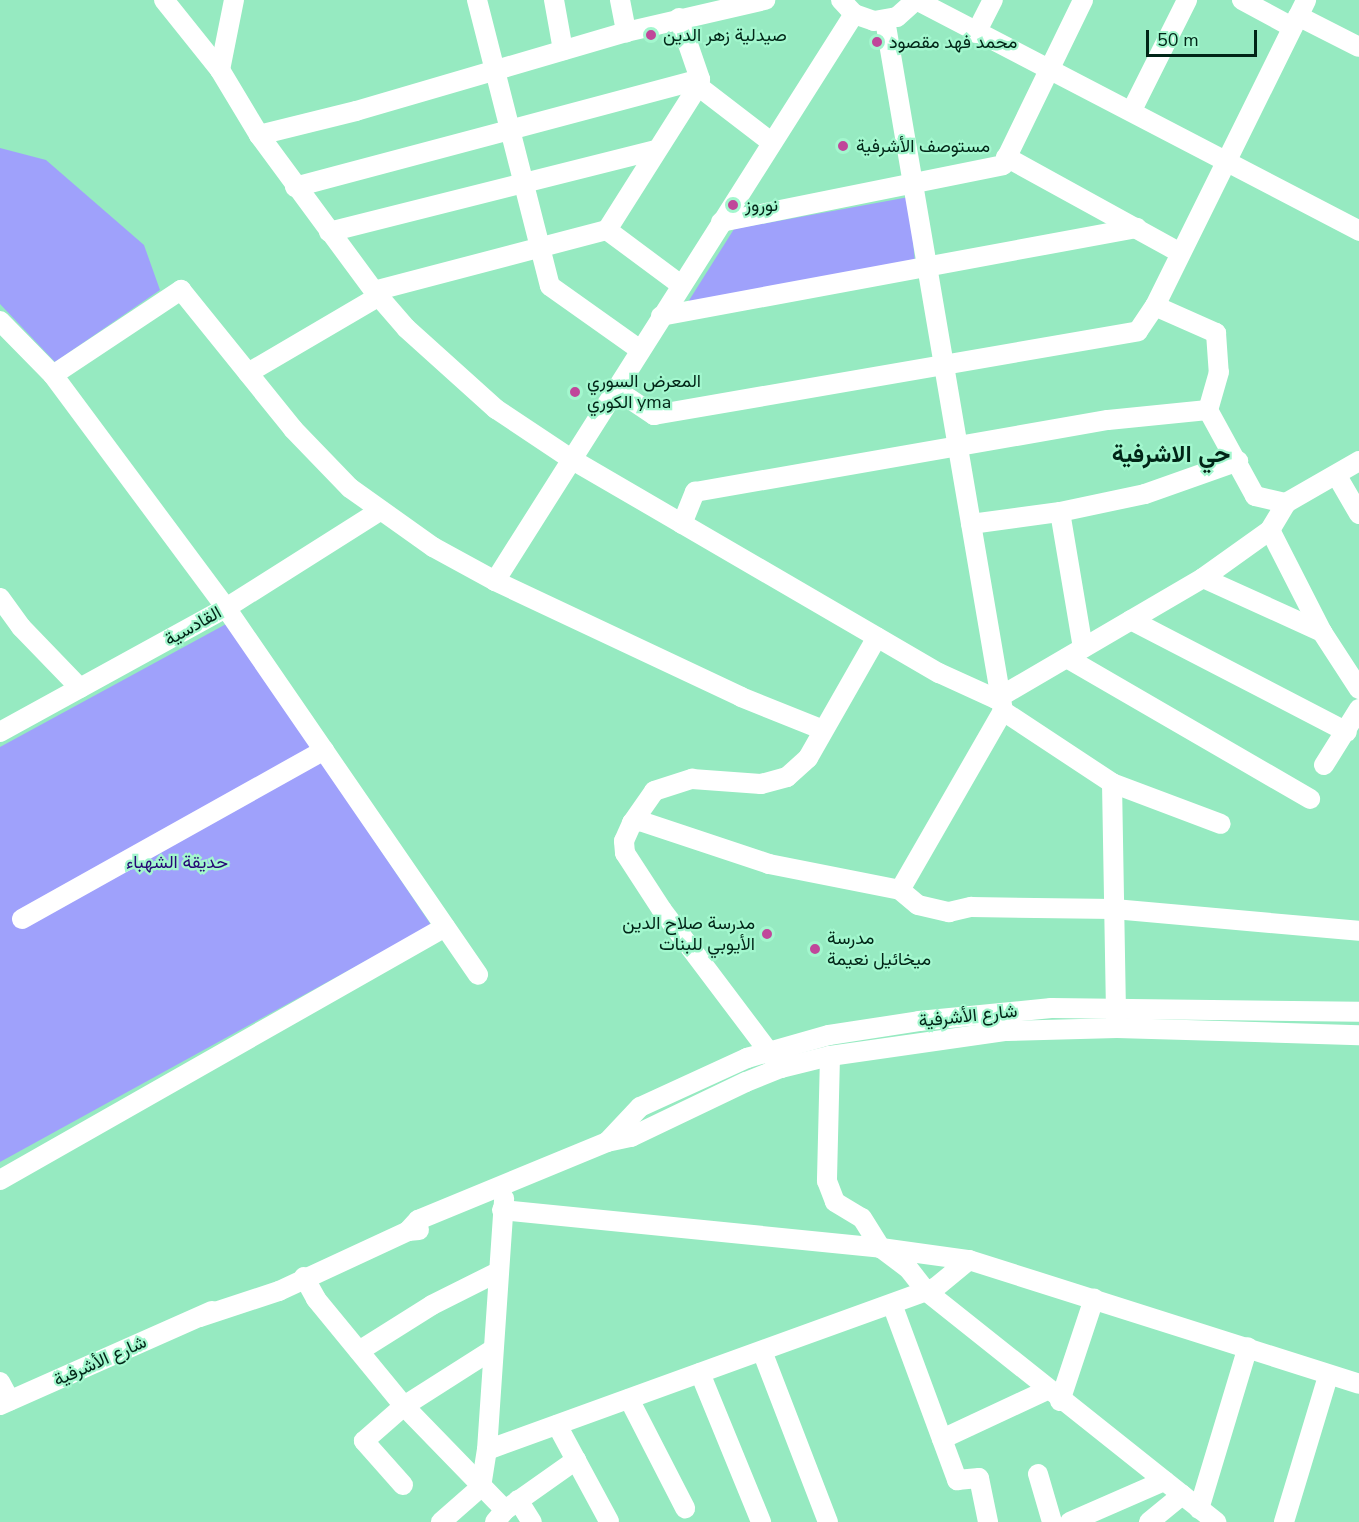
<!DOCTYPE html>
<meta charset="utf-8">
<style>
body{margin:0}
#map{position:relative;width:1359px;height:1522px;overflow:hidden;background:#96eac1;font-family:"Nunito Sans",Vazirmatn,sans-serif}
div>[style]{position:absolute}
.green>*{inset:0;background:#9fa1fb}
.minor>*{height:20px;margin:-10px;padding:0 10px;transform-origin:10px;border-radius:10px;background:#fff}
.dots>*{width:16px;height:16px;translate:-50% -50%;box-sizing:border-box;border:3px solid #a3f7ce;border-radius:50%}
span{translate:-50% -50%;white-space:nowrap;text-align:center;line-height:1.15;-webkit-text-stroke:4.5px #a3f7ce;paint-order:stroke}
.poi-label{font-size:18px;color:#012517}
.left{translate:0 -50%;text-align:left}
.right{translate:-100% -50%;text-align:right}
.street-label{font-size:18px;color:#012517}
.park-label{font-size:18px;color:#260874}
.district-label{font-size:24px;color:#012517;font-weight:700}
.scale{position:absolute;left:1146px;top:30px;width:111px;height:27px;box-sizing:border-box;border:3px solid #012517;border-top:0;padding-left:8px;font-size:18px;line-height:21px;white-space:nowrap;color:#012517;-webkit-text-stroke:4px #a3f7ce;paint-order:stroke}
</style>
<div id="map">
<div class="green">
<div style="clip-path:polygon(0 148px,46px 160px,144px 245px,160px 290px,55px 362px,0 304px)"></div>
<div style="clip-path:polygon(909px 197px,915px 263px,688px 302px,734px 229px)"></div>
<div style="clip-path:polygon(228px 623px,431px 925px,0 1162px,0 747px)"></div>
</div>
<div class="minor">
<div style="left:164px;top:0;width:90px;rotate:51.3deg"></div>
<div style="left:220px;top:70px;width:76px;rotate:59deg"></div>
<div style="left:259px;top:135px;width:194px;rotate:53.6deg"></div>
<div style="left:374px;top:291px;width:49px;rotate:49.1deg"></div>
<div style="left:406px;top:328px;width:121px;rotate:42deg"></div>
<div style="left:496px;top:409px;width:90px;rotate:33.7deg"></div>
<div style="left:571px;top:459px;width:426px;rotate:30.2deg"></div>
<div style="left:939px;top:673px;width:63px;rotate:24.5deg"></div>
<div style="left:996px;top:699px;width:240px;rotate:-30.3deg"></div>
<div style="left:1203px;top:578px;width:82px;rotate:-35.6deg"></div>
<div style="left:1270px;top:530px;width:31px;rotate:-59deg"></div>
<div style="left:1286px;top:503px;width:84px;rotate:-29.9deg"></div>
<div style="left:477px;top:0;width:295px;rotate:75.7deg"></div>
<div style="left:550px;top:286px;width:110px;rotate:35.4deg"></div>
<div style="left:554px;top:0;width:51px;rotate:79.8deg"></div>
<div style="left:620px;top:0;width:33px;rotate:79deg"></div>
<div style="left:841px;top:0;width:19px;rotate:47deg"></div>
<div style="left:854px;top:14px;width:21px;rotate:19deg"></div>
<div style="left:874px;top:21px;width:23px;rotate:-10deg"></div>
<div style="left:897px;top:17px;width:25px;rotate:-42deg"></div>
<div style="left:916px;top:0;width:500px;rotate:27.5deg"></div>
<div style="left:1242px;top:0;width:57px;rotate:28.4deg"></div>
<div style="left:1298px;top:16px;width:68px;rotate:26.9deg"></div>
<div style="left:679px;top:18px;width:65px;rotate:71deg"></div>
<div style="left:700px;top:79px;width:7px;rotate:106deg"></div>
<div style="left:698px;top:86px;width:92px;rotate:37.5deg"></div>
<div style="left:976px;top:33px;width:37px;rotate:-63deg"></div>
<div style="left:220px;top:70px;width:71px;rotate:-78.7deg"></div>
<div style="left:1132px;top:110px;width:123px;rotate:-63.4deg"></div>
<div style="left:259px;top:135px;width:100px;rotate:-13.9deg"></div>
<div style="left:356px;top:111px;width:281px;rotate:-16.3deg"></div>
<div style="left:626px;top:32px;width:143px;rotate:-13deg"></div>
<div style="left:1006px;top:157px;width:197px;rotate:28.8deg"></div>
<div style="left:295px;top:187px;width:419px;rotate:-14.9deg"></div>
<div style="left:721px;top:222px;width:288px;rotate:-11.4deg"></div>
<div style="left:1003px;top:165px;width:183px;rotate:-64.1deg"></div>
<div style="left:329px;top:232px;width:336px;rotate:-14.1deg"></div>
<div style="left:681px;top:285px;width:92px;rotate:-143.4deg"></div>
<div style="left:607px;top:230px;width:170px;rotate:-57.7deg"></div>
<div style="left:374px;top:291px;width:241px;rotate:-14.7deg"></div>
<div style="left:1155px;top:306px;width:67px;rotate:23.9deg"></div>
<div style="left:1216px;top:333px;width:39px;rotate:86deg"></div>
<div style="left:1219px;top:372px;width:40px;rotate:106deg"></div>
<div style="left:1208px;top:410px;width:98px;rotate:61.3deg"></div>
<div style="left:1255px;top:496px;width:32px;rotate:13deg"></div>
<div style="left:661px;top:316px;width:484px;rotate:-10.5deg"></div>
<div style="left:0;top:321px;width:76px;rotate:45.5deg"></div>
<div style="left:53px;top:375px;width:290px;rotate:53.4deg"></div>
<div style="left:226px;top:608px;width:445px;rotate:55.5deg"></div>
<div style="left:248px;top:373px;width:152px;rotate:-30.4deg"></div>
<div style="left:53px;top:375px;width:154px;rotate:-33.6deg"></div>
<div style="left:181px;top:290px;width:179px;rotate:51.1deg"></div>
<div style="left:293px;top:429px;width:82px;rotate:46deg"></div>
<div style="left:350px;top:488px;width:102px;rotate:35.4deg"></div>
<div style="left:433px;top:547px;width:71px;rotate:28.7deg"></div>
<div style="left:495px;top:581px;width:272px;rotate:25.2deg"></div>
<div style="left:741px;top:697px;width:88px;rotate:21.9deg"></div>
<div style="left:615px;top:389px;width:47px;rotate:33.7deg"></div>
<div style="left:654px;top:415px;width:491px;rotate:-9.8deg"></div>
<div style="left:1138px;top:331px;width:30px;rotate:-56deg"></div>
<div style="left:1155px;top:306px;width:341px;rotate:-63.7deg"></div>
<div style="left:1337px;top:476px;width:44px;rotate:59.9deg"></div>
<div style="left:1060px;top:512px;width:138px;rotate:80.4deg"></div>
<div style="left:682px;top:524px;width:35px;rotate:-68deg"></div>
<div style="left:695px;top:492px;width:419px;rotate:-9.9deg"></div>
<div style="left:1108px;top:420px;width:100px;rotate:-5.7deg"></div>
<div style="left:971px;top:524px;width:90px;rotate:-7.7deg"></div>
<div style="left:1060px;top:512px;width:87px;rotate:-12deg"></div>
<div style="left:1145px;top:494px;width:99px;rotate:-19.5deg"></div>
<div style="left:1270px;top:530px;width:114px;rotate:63deg"></div>
<div style="left:1322px;top:632px;width:68px;rotate:57deg"></div>
<div style="left:1203px;top:578px;width:131px;rotate:24.4deg"></div>
<div style="left:495px;top:581px;width:671px;rotate:-57.66deg"></div>
<div style="left:0;top:598px;width:36px;rotate:54deg"></div>
<div style="left:21px;top:627px;width:85px;rotate:46deg"></div>
<div style="left:1131px;top:620px;width:243px;rotate:27.4deg"></div>
<div style="left:1067px;top:658px;width:281px;rotate:30.1deg"></div>
<div style="left:1003px;top:711px;width:131px;rotate:33.4deg"></div>
<div style="left:1112px;top:783px;width:236px;rotate:89deg"></div>
<div style="left:0;top:732px;width:258px;rotate:-28.8deg"></div>
<div style="left:226px;top:608px;width:183px;rotate:-32.3deg"></div>
<div style="left:1324px;top:765px;width:66px;rotate:-58deg"></div>
<div style="left:1112px;top:783px;width:116px;rotate:20.6deg"></div>
<div style="left:632px;top:823px;width:39px;rotate:-55deg"></div>
<div style="left:654px;top:791px;width:40px;rotate:-18deg"></div>
<div style="left:692px;top:779px;width:69px;rotate:4.1deg"></div>
<div style="left:761px;top:784px;width:27px;rotate:-15deg"></div>
<div style="left:787px;top:777px;width:28px;rotate:-42deg"></div>
<div style="left:808px;top:758px;width:139px;rotate:-60.3deg"></div>
<div style="left:900px;top:890px;width:23px;rotate:40deg"></div>
<div style="left:918px;top:905px;width:32px;rotate:13deg"></div>
<div style="left:949px;top:912px;width:23px;rotate:-13deg"></div>
<div style="left:971px;top:907px;width:143px;rotate:0.8deg"></div>
<div style="left:1114px;top:909px;width:246px;rotate:5.1deg"></div>
<div style="left:22px;top:919px;width:346px;rotate:-29.2deg"></div>
<div style="left:830px;top:1056px;width:125px;rotate:91.4deg"></div>
<div style="left:827px;top:1181px;width:22px;rotate:69deg"></div>
<div style="left:835px;top:1202px;width:31px;rotate:31deg"></div>
<div style="left:862px;top:1218px;width:36px;rotate:58deg"></div>
<div style="left:881px;top:1248px;width:34px;rotate:37deg"></div>
<div style="left:908px;top:1268px;width:29px;rotate:52deg"></div>
<div style="left:926px;top:1291px;width:371px;rotate:38.5deg"></div>
<div style="left:781px;top:1068px;width:198px;rotate:-127deg"></div>
<div style="left:662px;top:910px;width:68px;rotate:-123deg"></div>
<div style="left:625px;top:853px;width:12px;rotate:-95deg"></div>
<div style="left:624px;top:841px;width:20px;rotate:-66deg"></div>
<div style="left:632px;top:823px;width:8px;rotate:-14deg"></div>
<div style="left:640px;top:821px;width:136px;rotate:18.4deg"></div>
<div style="left:769px;top:864px;width:134px;rotate:11.2deg"></div>
<div style="left:900px;top:890px;width:207px;rotate:-60.1deg"></div>
<div style="left:1003px;top:711px;width:701px;rotate:-99.69deg"></div>
<div style="left:607px;top:1142px;width:48px;rotate:-46.7deg"></div>
<div style="left:640px;top:1107px;width:118px;rotate:-24.6deg"></div>
<div style="left:747px;top:1058px;width:85px;rotate:-15.7deg"></div>
<div style="left:829px;top:1035px;width:91px;rotate:-8.8deg"></div>
<div style="left:919px;top:1021px;width:133px;rotate:-5.6deg"></div>
<div style="left:1051px;top:1008px;width:308px;rotate:0.7deg"></div>
<div style="left:0;top:1180px;width:512px;rotate:-29.62deg"></div>
<div style="left:502px;top:1210px;width:381px;rotate:5.7deg"></div>
<div style="left:881px;top:1248px;width:89px;rotate:7.8deg"></div>
<div style="left:969px;top:1260px;width:409px;rotate:17.6deg"></div>
<div style="left:408px;top:1231px;width:15px;rotate:-48deg"></div>
<div style="left:418px;top:1220px;width:204px;rotate:-22.4deg"></div>
<div style="left:607px;top:1142px;width:25px;rotate:-12deg"></div>
<div style="left:631px;top:1137px;width:127px;rotate:-25.6deg"></div>
<div style="left:746px;top:1082px;width:38px;rotate:-22deg"></div>
<div style="left:781px;top:1068px;width:50px;rotate:-13.8deg"></div>
<div style="left:830px;top:1056px;width:178px;rotate:-8.1deg"></div>
<div style="left:1006px;top:1031px;width:111px;rotate:-1.5deg"></div>
<div style="left:1117px;top:1028px;width:242px;rotate:1.7deg"></div>
<div style="left:304px;top:1277px;width:25px;rotate:61deg"></div>
<div style="left:316px;top:1299px;width:139px;rotate:50.6deg"></div>
<div style="left:404px;top:1406px;width:145px;rotate:45.8deg"></div>
<div style="left:892px;top:1304px;width:188px;rotate:69.7deg"></div>
<div style="left:957px;top:1480px;width:22px;rotate:-5deg"></div>
<div style="left:979px;top:1478px;width:45px;rotate:78.4deg"></div>
<div style="left:200px;top:1317px;width:83px;rotate:-18.2deg"></div>
<div style="left:279px;top:1291px;width:142px;rotate:-24.9deg"></div>
<div style="left:408px;top:1231px;width:11px;rotate:-5deg"></div>
<div style="left:359px;top:1351px;width:86px;rotate:-32.2deg"></div>
<div style="left:432px;top:1305px;width:74px;rotate:-26.6deg"></div>
<div style="left:762px;top:1351px;width:183px;rotate:68.9deg"></div>
<div style="left:700px;top:1373px;width:161px;rotate:67.7deg"></div>
<div style="left:0;top:1382px;width:21px;rotate:62deg"></div>
<div style="left:629px;top:1399px;width:123px;rotate:62.8deg"></div>
<div style="left:1060px;top:1401px;width:108px;rotate:-71.6deg"></div>
<div style="left:0;top:1405px;width:232px;rotate:-23.9deg"></div>
<div style="left:557px;top:1425px;width:109px;rotate:61.6deg"></div>
<div style="left:942px;top:1439px;width:116px;rotate:-25deg"></div>
<div style="left:487px;top:1450px;width:476px;rotate:-19.9deg"></div>
<div style="left:935px;top:1288px;width:44px;rotate:-39.5deg"></div>
<div style="left:1038px;top:1474px;width:50px;rotate:73.7deg"></div>
<div style="left:403px;top:1485px;width:59px;rotate:-131.6deg"></div>
<div style="left:364px;top:1441px;width:53px;rotate:-41.2deg"></div>
<div style="left:404px;top:1406px;width:104px;rotate:-32.5deg"></div>
<div style="left:518px;top:1500px;width:26px;rotate:58deg"></div>
<div style="left:1199px;top:1509px;width:169px;rotate:-73.2deg"></div>
<div style="left:441px;top:1522px;width:53px;rotate:-41.2deg"></div>
<div style="left:481px;top:1487px;width:37px;rotate:-81deg"></div>
<div style="left:487px;top:1450px;width:252px;rotate:-86.1deg"></div>
<div style="left:495px;top:1522px;width:16px;rotate:-50deg"></div>
<div style="left:505px;top:1510px;width:87px;rotate:-35.2deg"></div>
<div style="left:1070px;top:1522px;width:103px;rotate:-23.6deg"></div>
<div style="left:1149px;top:1522px;width:43px;rotate:-39.3deg"></div>
<div style="left:1284px;top:1522px;width:152px;rotate:-73.2deg"></div>
</div>
<div class="dots">
<div style="left:651px;top:35px;background:#c0479a"></div>
<div style="left:877px;top:42px;background:#c0479a"></div>
<div style="left:843px;top:146px;background:#c0479a"></div>
<div style="left:733px;top:205px;background:#c0479a"></div>
<div style="left:575px;top:392px;background:#c0479a"></div>
<div style="left:767px;top:934px;background:#c0479a"></div>
<div style="left:815px;top:949px;background:#c0479a"></div>
</div>
<div class="poi-label">
<span class="left" style="left:663px;top:35px">صيدلية زهر الدين</span>
<span class="left" style="left:889px;top:42px">محمد فهد مقصود</span>
<span class="left" style="left:856px;top:146px">مستوصف الأشرفية</span>
<span class="left" style="left:745px;top:205px">نوروز</span>
<span class="left" style="left:587px;top:392px">المعرض السوري<br>الكوري yma</span>
<span class="right" style="left:755px;top:934px">مدرسة صلاح الدين<br>الأيوبي للبنات</span>
<span class="left" style="left:827px;top:949px">مدرسة<br>ميخائيل نعيمة</span>
</div>
<div class="street-label">
<span style="left:193px;top:626px;rotate:-29deg">القادسية</span>
<span style="left:968px;top:1016px;rotate:-6deg">شارع الأشرفية</span>
<span style="left:100px;top:1361px;rotate:-24deg">شارع الأشرفية</span>
</div>
<div class="park-label">
<span style="left:177px;top:862px">حديقة الشهباء</span>
</div>
<div class="district-label">
<span style="left:1171px;top:455px">حي الاشرفية</span>
</div>
<div class="scale">50 m</div>
</div>
